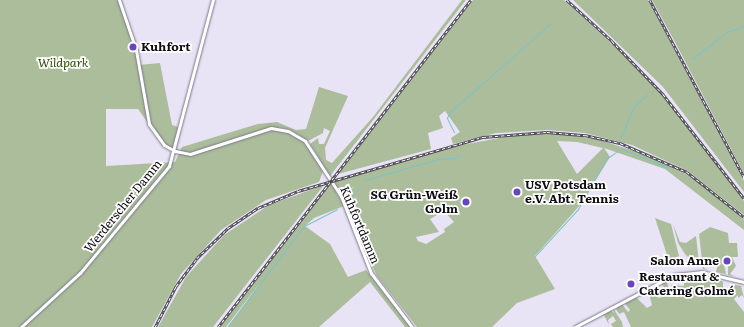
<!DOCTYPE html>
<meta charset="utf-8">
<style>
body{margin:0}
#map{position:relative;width:744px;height:327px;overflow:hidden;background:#e8e4f6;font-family:Literata,serif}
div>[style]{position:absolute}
.green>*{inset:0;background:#acbd9c}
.stream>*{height:1px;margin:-0.5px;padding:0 0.5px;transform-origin:0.5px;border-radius:0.5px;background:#7bc4c8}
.roads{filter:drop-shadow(0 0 1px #7c7989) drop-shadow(0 0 1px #7c7989)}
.minor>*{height:3px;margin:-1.5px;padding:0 1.5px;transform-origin:1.5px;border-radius:1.5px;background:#fff}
.rail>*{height:2.5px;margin-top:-1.25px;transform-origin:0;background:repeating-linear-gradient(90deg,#fff 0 3px,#4b4851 0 6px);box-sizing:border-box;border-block:1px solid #4b4851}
.dots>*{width:11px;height:11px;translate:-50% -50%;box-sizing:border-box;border:2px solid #fff;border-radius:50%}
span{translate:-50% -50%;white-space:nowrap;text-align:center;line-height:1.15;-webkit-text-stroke:3.5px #fff;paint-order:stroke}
.poi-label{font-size:12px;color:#0e0c12;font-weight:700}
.left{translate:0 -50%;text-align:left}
.right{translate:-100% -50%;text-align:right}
.park-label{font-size:12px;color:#324e02;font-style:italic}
.street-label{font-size:12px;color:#0e0c12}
</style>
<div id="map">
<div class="green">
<div style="clip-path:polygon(0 0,119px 0,139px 65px,160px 63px,172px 125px,181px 128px,175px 151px,160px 140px,138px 109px,106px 109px,106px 166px,175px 162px,182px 147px,258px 124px,277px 122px,296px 130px,306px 129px,319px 87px,348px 96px,325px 148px,326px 160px,332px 163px,373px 117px,462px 0,466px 0,330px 176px,310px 144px,318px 138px,319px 144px,324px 144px,330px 131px,324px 128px,323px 133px,308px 141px,290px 130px,278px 127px,306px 143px,323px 171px,319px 182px,266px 200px,221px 230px,181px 274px,152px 327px,0 327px)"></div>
<div style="clip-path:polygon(473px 0,564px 0,623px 54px,671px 104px,744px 201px,744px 215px,688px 171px,632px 145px,585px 133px,547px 130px,496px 133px,453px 144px,451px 138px,460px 132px,445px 111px,439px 116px,443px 128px,428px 133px,431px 149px,338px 174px)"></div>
<div style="clip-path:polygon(573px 0,648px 0,744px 181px,744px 192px,663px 87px)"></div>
<div style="clip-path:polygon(652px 0,744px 0,744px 174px,675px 42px)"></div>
<div style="clip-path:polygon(evenodd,521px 134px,559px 134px,597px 139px,652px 157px,686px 174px,718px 196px,744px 220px,744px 230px,665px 169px,604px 148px,610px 157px,581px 204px,535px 256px,555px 289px,517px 303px,492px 327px,417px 327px,377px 276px,370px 261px,367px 260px,343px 196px,355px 186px,342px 194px,334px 182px,451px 147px,521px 134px,557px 141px,577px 142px,603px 148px,577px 174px,557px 141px,521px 134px,444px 211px,454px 222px,444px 229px,445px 232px,426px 244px,418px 241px,416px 237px,439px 232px,430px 219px,444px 211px)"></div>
<div style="clip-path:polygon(331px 183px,344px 206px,314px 218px,305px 226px,330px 244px,348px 277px,366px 270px,411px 327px,405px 327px,370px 282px,319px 327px,228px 327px,260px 283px,226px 327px,220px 327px)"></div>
<div style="clip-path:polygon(324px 185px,213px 327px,158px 327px,186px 277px,224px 235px,269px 205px)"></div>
<div style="clip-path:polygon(655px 218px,671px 224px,679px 256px,669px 261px)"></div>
<div style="clip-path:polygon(673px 224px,680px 242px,686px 243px,696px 236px,699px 262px,690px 263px,689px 260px,699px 258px,689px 258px,685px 254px,678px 243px)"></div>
<div style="clip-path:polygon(710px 227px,728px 233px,729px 243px,737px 243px,738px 257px,732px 257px,736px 266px,730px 274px,734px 276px,728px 275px,728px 258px,723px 260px,726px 274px,716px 272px,718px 264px,715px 260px,708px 259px,704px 263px,704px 268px,708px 270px,703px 269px,699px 234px)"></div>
<div style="clip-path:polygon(687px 274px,718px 279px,723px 282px,723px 289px,732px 291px,735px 285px,741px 286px,744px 298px,742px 295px,738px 298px,738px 295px,734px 299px,744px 312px,744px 327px,631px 327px,624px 312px,619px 314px,616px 309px,621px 303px,628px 312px,630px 310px,624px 302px,635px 296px,647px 308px,652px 305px,649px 294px,642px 297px,641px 292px,657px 284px,661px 290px,654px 294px,659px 298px,668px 294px,661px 282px,666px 280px,670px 291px,673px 288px,671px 285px,684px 286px,684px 280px,681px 281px,678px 276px)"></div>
<div style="clip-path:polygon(613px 308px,622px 322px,623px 327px,613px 327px,611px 324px,616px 321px,613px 316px,608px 320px,609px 325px,603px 313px,610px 310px,614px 313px)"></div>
</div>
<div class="stream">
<div style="left:692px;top:59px;width:44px;rotate:-37.6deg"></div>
<div style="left:727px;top:32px;width:18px;rotate:-19deg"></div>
<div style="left:454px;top:132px;width:16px;rotate:-117deg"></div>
<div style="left:447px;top:118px;width:5px;rotate:-68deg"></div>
<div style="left:449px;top:113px;width:136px;rotate:-41.4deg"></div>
<div style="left:621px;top:137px;width:34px;rotate:-67deg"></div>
<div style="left:634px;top:106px;width:18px;rotate:-41deg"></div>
<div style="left:620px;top:148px;width:53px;rotate:22.2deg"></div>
<div style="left:365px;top:180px;width:76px;rotate:-16deg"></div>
<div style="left:438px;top:159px;width:18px;rotate:-3deg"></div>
<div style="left:456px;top:158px;width:6px;rotate:-45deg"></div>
<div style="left:352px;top:203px;width:7px;rotate:-98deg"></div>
<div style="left:351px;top:196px;width:11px;rotate:-45deg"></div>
<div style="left:535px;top:256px;width:64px;rotate:-47.5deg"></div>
<div style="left:578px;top:209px;width:57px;rotate:-60.8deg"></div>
<div style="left:606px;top:159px;width:12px;rotate:-35deg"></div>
<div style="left:227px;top:327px;width:127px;rotate:-52.7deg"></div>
<div style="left:304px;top:226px;width:37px;rotate:-27deg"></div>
</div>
<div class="roads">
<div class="minor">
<div style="left:119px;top:0;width:53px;rotate:71.2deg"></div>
<div style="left:136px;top:50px;width:75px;rotate:80deg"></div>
<div style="left:149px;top:124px;width:26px;rotate:54deg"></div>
<div style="left:164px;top:145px;width:13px;rotate:29deg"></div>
<div style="left:175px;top:151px;width:15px;rotate:11deg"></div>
<div style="left:190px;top:154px;width:85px;rotate:-17.8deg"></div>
<div style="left:271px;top:128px;width:17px;rotate:10deg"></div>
<div style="left:288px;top:131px;width:20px;rotate:30deg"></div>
<div style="left:305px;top:141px;width:66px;rotate:56.8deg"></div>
<div style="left:341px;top:196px;width:83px;rotate:68.7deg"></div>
<div style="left:371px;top:273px;width:68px;rotate:52.8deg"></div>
<div style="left:21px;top:327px;width:80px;rotate:-42.5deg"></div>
<div style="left:80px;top:273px;width:139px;rotate:-50.2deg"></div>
<div style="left:169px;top:166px;width:172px;rotate:-75.2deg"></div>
<div style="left:575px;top:327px;width:112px;rotate:-27.7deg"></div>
<div style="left:674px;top:275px;width:27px;rotate:-6deg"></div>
<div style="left:701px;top:272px;width:44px;rotate:13.1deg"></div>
</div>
</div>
<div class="rail">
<div style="left:567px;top:0;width:61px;rotate:42.3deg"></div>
<div style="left:612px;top:41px;width:74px;rotate:46.1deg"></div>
<div style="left:663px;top:94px;width:132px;rotate:52.1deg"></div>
<div style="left:650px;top:0;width:200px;rotate:62deg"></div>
<div style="left:155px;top:327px;width:46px;rotate:-62.9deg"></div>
<div style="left:176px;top:286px;width:35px;rotate:-53deg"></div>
<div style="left:197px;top:258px;width:43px;rotate:-44.1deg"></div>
<div style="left:228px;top:228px;width:36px;rotate:-34deg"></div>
<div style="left:258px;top:208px;width:43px;rotate:-23deg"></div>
<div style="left:298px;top:191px;width:193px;rotate:-16.3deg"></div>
<div style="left:483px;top:137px;width:64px;rotate:-4.5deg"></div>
<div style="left:547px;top:132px;width:38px;rotate:5deg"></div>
<div style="left:585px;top:135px;width:36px;rotate:13deg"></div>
<div style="left:620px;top:143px;width:73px;rotate:23.4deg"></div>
<div style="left:687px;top:172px;width:73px;rotate:38.3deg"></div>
<div style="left:218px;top:327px;width:413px;rotate:-52.3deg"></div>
</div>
<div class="dots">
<div style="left:133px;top:47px;background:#6745be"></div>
<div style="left:517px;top:192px;background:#6745be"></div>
<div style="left:466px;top:202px;background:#6745be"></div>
<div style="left:727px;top:261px;background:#6745be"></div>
<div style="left:631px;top:284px;background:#6745be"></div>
</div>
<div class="poi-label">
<span class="left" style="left:141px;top:47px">Kuhfort</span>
<span class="left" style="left:525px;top:192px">USV Potsdam<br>e.V. Abt. Tennis</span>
<span class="right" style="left:458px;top:202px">SG Grün-Weiß<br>Golm</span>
<span class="right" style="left:719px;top:261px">Salon Anne</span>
<span class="left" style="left:639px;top:284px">Restaurant &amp;<br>Catering Golmé</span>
</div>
<div class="park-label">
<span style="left:63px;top:63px">Wildpark</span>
</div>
<div class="street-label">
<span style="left:123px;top:206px;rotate:-51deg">Werderscher Damm</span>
<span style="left:360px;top:225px;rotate:67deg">Kuhfortdamm</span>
</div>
</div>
